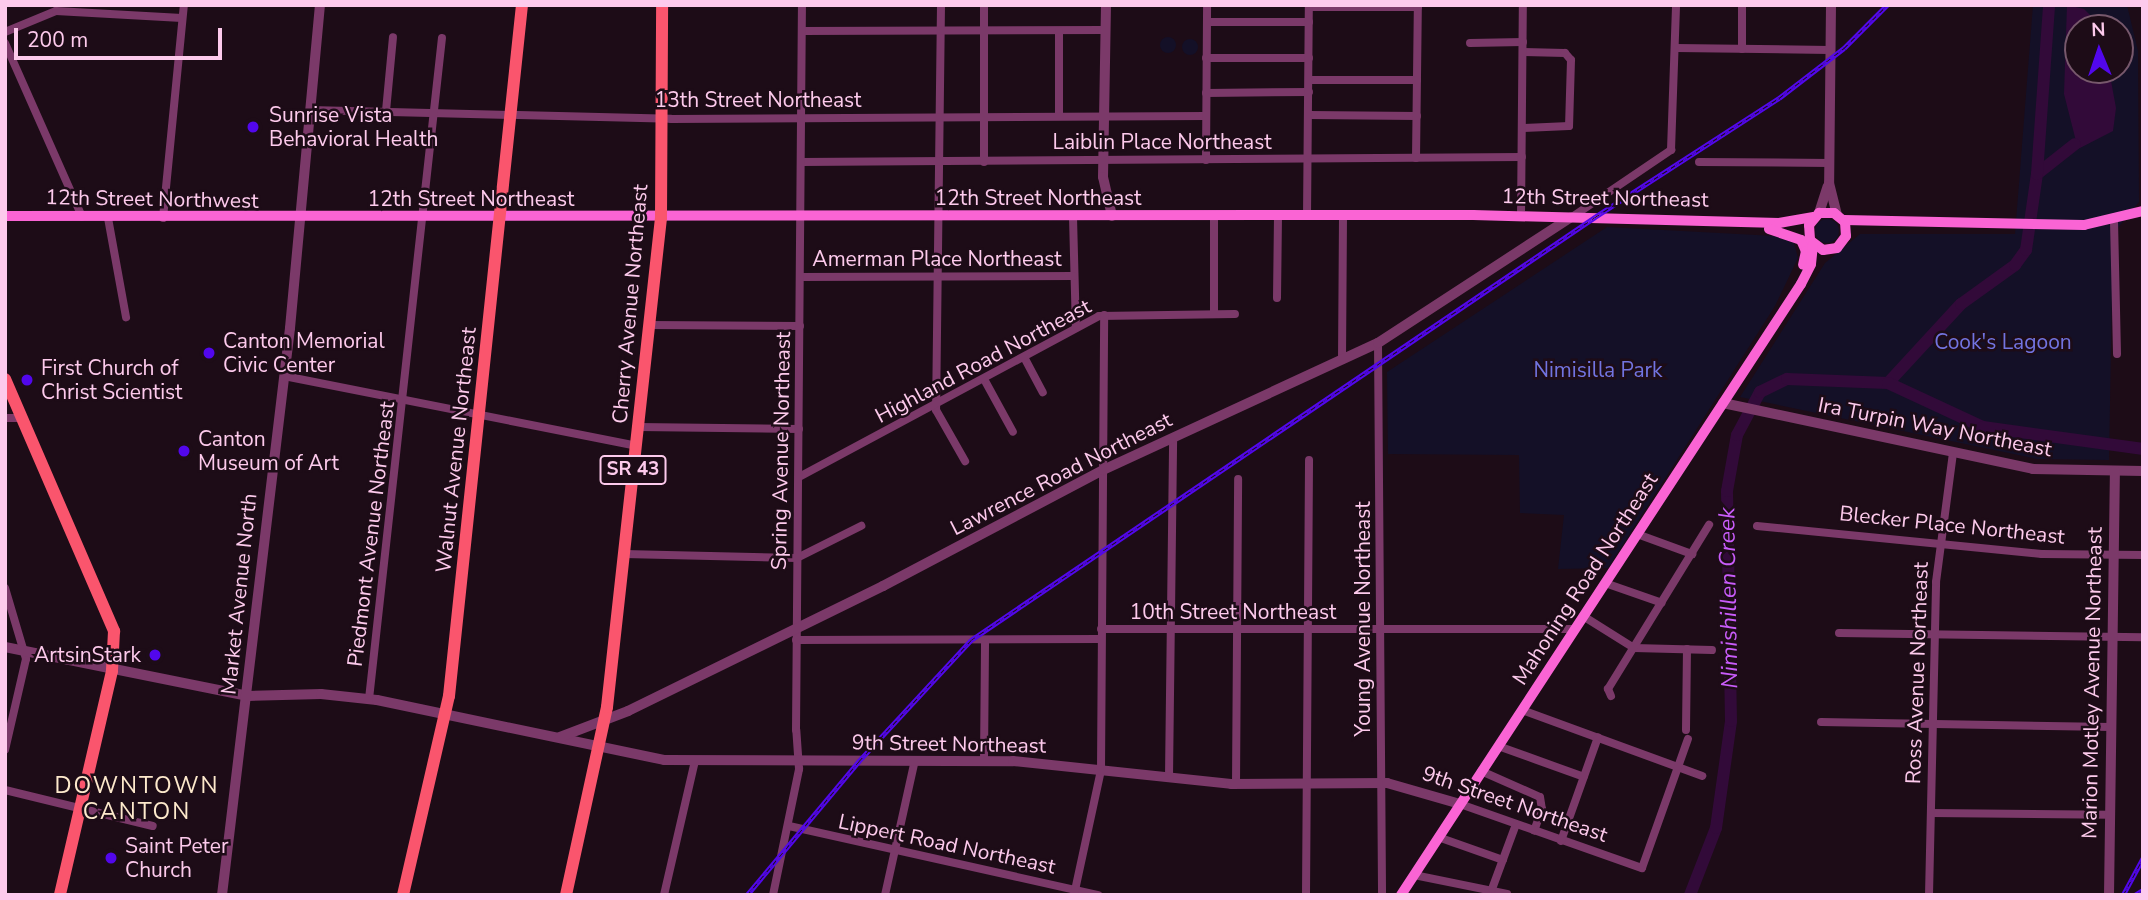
<!DOCTYPE html>
<style>
body{margin:0}
#map{position:relative;width:2148px;height:900px;overflow:hidden;background:#1d0c17;font-family:"Nunito Sans",sans-serif}
div>[style]{position:absolute}
.green>*{inset:0;background:#141027}
.round{border-radius:50%}
.water>*{inset:0;background:#320a39}
.river>*{height:12px;margin:-6px;padding:0 6px;transform-origin:6px;border-radius:6px;background:#320a39}
.minor>*{height:8px;margin:-4px;padding:0 4px;transform-origin:4px;border-radius:4px;background:#7b3969}
.tertiary>*{height:10px;margin:-5px;padding:0 5px;transform-origin:5px;border-radius:5px;background:#7b3969}
.secondary>*{height:10px;margin:-5px;padding:0 5px;transform-origin:5px;border-radius:5px;background:#fa64d4}
.primary>*{height:12px;margin:-6px;padding:0 6px;transform-origin:6px;border-radius:6px;background:#fa556d}
.rail>*{height:4.5px;margin-top:-2.25px;transform-origin:0;background:repeating-linear-gradient(90deg,#1d0c17 0 5px,#5207ec 0 10px);box-sizing:border-box;border-block:2px solid #5207ec}
.dots>*{width:19px;height:19px;translate:-50% -50%;box-sizing:border-box;border:4px solid #1d0c17;border-radius:50%}
span{translate:-50% -50%;white-space:nowrap;text-align:center;line-height:1.15;-webkit-text-stroke:5px #1d0c17;paint-order:stroke}
.shield-label span{padding:2px 5px;background:#1d0c17;border:2px solid;border-radius:5px;-webkit-text-stroke-width:0}
.shield-label{font-size:19px;color:#fdcaec;font-weight:700}
.street-label{font-size:21px;color:#fdcaec}
.poi-label{font-size:21px;color:#fdcaec}
.left{translate:0 -50%;text-align:left}
.right{translate:-100% -50%;text-align:right}
.park-label{font-size:21px;color:#7274e0}
.water-label{font-size:23px;color:#c95cfa;font-style:italic}
.neighbourhood-label{font-size:23px;color:#fde9cc;letter-spacing:2px}
.frame{position:absolute;inset:0;border:7px solid #fdcaec;pointer-events:none}
.north{position:absolute;left:2064px;top:14px;width:70px;height:70px;box-sizing:border-box;background:#1d0c17;border:2px solid #77586c;border-radius:50%;rotate:358deg;font-size:19px;font-weight:700;line-height:28px;text-align:center;color:#fdcaec}
.north::after{content:'';display:block;margin:auto;width:24px;height:32px;background:#5207ec;clip-path:polygon(50% 0,100% 100%,50% 72%,0 100%)}
.scale{position:absolute;left:14px;top:28px;width:208px;height:32px;box-sizing:border-box;border:4px solid #fdcaec;border-top:0;padding-left:9px;font-size:21px;line-height:24px;white-space:nowrap;color:#fdcaec;-webkit-text-stroke:5px #1d0c17;paint-order:stroke}
</style>
<div id="map">
<div class="green">
<div style="clip-path:polygon(evenodd,2033px 5px,2127px 5px,2138px 51px,2139px 202px,2113px 234px,2109px 460px,2037px 459px,1740px 397px,1825px 263px,1860px 234px,2015px 234px,2033px 5px,2078px 28px,2120px 28px,2120px 70px,2078px 70px,2078px 28px)"></div>
<div class="round" style="left:1160px;top:37px;width:16px;height:16px"></div>
<div class="round" style="left:1182px;top:39px;width:16px;height:16px"></div>
<div class="round" style="left:1815px;top:219px;width:24px;height:24px"></div>
<div style="clip-path:polygon(1607px 227px,1775px 236px,1794px 243px,1798px 258px,1775px 306px,1608px 568px,1558px 569px,1564px 515px,1520px 513px,1519px 455px,1388px 454px,1387px 372px)"></div>
</div>
<div class="water">
<div style="clip-path:polygon(2067px 5px,2084px 9px,2103px 28px,2078px 28px,2078px 70px,2109px 70px,2116px 108px,2113px 131px,2078px 149px,2064px 94px)"></div>
</div>
<div class="river">
<div style="left:2037px;top:174px;width:48px;rotate:-38.3deg"></div>
<div style="left:1888px;top:383px;width:108px;rotate:-47.3deg"></div>
<div style="left:1961px;top:304px;width:67px;rotate:-35.8deg"></div>
<div style="left:2015px;top:265px;width:19px;rotate:-54deg"></div>
<div style="left:2026px;top:250px;width:77px;rotate:-81.8deg"></div>
<div style="left:2037px;top:174px;width:169px;rotate:-85.9deg"></div>
<div style="left:1690px;top:895px;width:72px;rotate:-68.8deg"></div>
<div style="left:1716px;top:828px;width:108px;rotate:-82deg"></div>
<div style="left:1731px;top:721px;width:230px;rotate:-91deg"></div>
<div style="left:1727px;top:491px;width:57px;rotate:-79.9deg"></div>
<div style="left:1737px;top:435px;width:49px;rotate:-61.9deg"></div>
<div style="left:1760px;top:392px;width:30px;rotate:-26deg"></div>
<div style="left:1787px;top:379px;width:101px;rotate:2.3deg"></div>
<div style="left:1888px;top:383px;width:105px;rotate:24.9deg"></div>
<div style="left:1983px;top:427px;width:162px;rotate:7.8deg"></div>
</div>
<div class="minor">
<div style="left:941px;top:5px;width:405px;rotate:90.7deg"></div>
<div style="left:936px;top:410px;width:59px;rotate:60.4deg"></div>
<div style="left:1309px;top:7px;width:109px"></div>
<div style="left:1207px;top:22px;width:102px"></div>
<div style="left:802px;top:31px;width:303px;rotate:-0.2deg"></div>
<div style="left:1059px;top:31px;width:85px;rotate:90deg"></div>
<div style="left:5px;top:32px;width:55px;rotate:-22.4deg"></div>
<div style="left:56px;top:11px;width:126px;rotate:3.2deg"></div>
<div style="left:5px;top:43px;width:190px;rotate:66.1deg"></div>
<div style="left:1470px;top:43px;width:53px;rotate:-1.1deg"></div>
<div style="left:1676px;top:48px;width:154px;rotate:0.7deg"></div>
<div style="left:1742px;top:49px;width:44px;rotate:-90deg"></div>
<div style="left:1523px;top:52px;width:42px;rotate:1.4deg"></div>
<div style="left:1565px;top:53px;width:9px;rotate:49deg"></div>
<div style="left:1571px;top:60px;width:66px;rotate:91.7deg"></div>
<div style="left:1569px;top:126px;width:46px;rotate:177.5deg"></div>
<div style="left:1206px;top:58px;width:103px"></div>
<div style="left:1309px;top:80px;width:108px"></div>
<div style="left:1206px;top:93px;width:103px;rotate:-0.6deg"></div>
<div style="left:310px;top:110px;width:361px;rotate:1.4deg"></div>
<div style="left:671px;top:119px;width:535px;rotate:-0.32deg"></div>
<div style="left:386px;top:111px;width:74px;rotate:-84.6deg"></div>
<div style="left:1309px;top:115px;width:108px;rotate:0.5deg"></div>
<div style="left:1416px;top:158px;width:153px;rotate:-89.3deg"></div>
<div style="left:1206px;top:160px;width:155px;rotate:-89.6deg"></div>
<div style="left:801px;top:162px;width:721px;rotate:-0.4deg"></div>
<div style="left:984px;top:162px;width:157px;rotate:-90deg"></div>
<div style="left:1699px;top:162px;width:131px;rotate:0.4deg"></div>
<div style="left:1214px;top:216px;width:98px;rotate:90deg"></div>
<div style="left:1307px;top:216px;width:211px;rotate:-89.5deg"></div>
<div style="left:1521px;top:216px;width:211px;rotate:-89.5deg"></div>
<div style="left:1073px;top:217px;width:111px;rotate:88.5deg"></div>
<div style="left:1572px;top:217px;width:120px;rotate:-34.1deg"></div>
<div style="left:1671px;top:150px;width:145px;rotate:-88deg"></div>
<div style="left:108px;top:218px;width:101px;rotate:79.7deg"></div>
<div style="left:163px;top:218px;width:214px;rotate:-84.4deg"></div>
<div style="left:2114px;top:221px;width:133px;rotate:88.7deg"></div>
<div style="left:800px;top:277px;width:273px;rotate:-0.2deg"></div>
<div style="left:1277px;top:298px;width:82px;rotate:-89.3deg"></div>
<div style="left:649px;top:325px;width:151px;rotate:0.4deg"></div>
<div style="left:1378px;top:343px;width:552px;rotate:89.58deg"></div>
<div style="left:1024px;top:357px;width:40px;rotate:62deg"></div>
<div style="left:1342px;top:360px;width:144px;rotate:-89.6deg"></div>
<div style="left:284px;top:376px;width:359px;rotate:11.2deg"></div>
<div style="left:984px;top:379px;width:60px;rotate:61.3deg"></div>
<div style="left:5px;top:418px;width:18px"></div>
<div style="left:638px;top:427px;width:161px;rotate:0.7deg"></div>
<div style="left:799px;top:477px;width:340px;rotate:-28.2deg"></div>
<div style="left:1099px;top:316px;width:136px;rotate:-0.8deg"></div>
<div style="left:1757px;top:526px;width:286px;rotate:5.6deg"></div>
<div style="left:2042px;top:554px;width:101px;rotate:0.6deg"></div>
<div style="left:1637px;top:534px;width:59px;rotate:20deg"></div>
<div style="left:624px;top:554px;width:173px;rotate:1.3deg"></div>
<div style="left:797px;top:558px;width:72px;rotate:-26.6deg"></div>
<div style="left:1605px;top:583px;width:60px;rotate:19.3deg"></div>
<div style="left:5px;top:588px;width:74px;rotate:73.5deg"></div>
<div style="left:26px;top:659px;width:93px;rotate:103deg"></div>
<div style="left:1583px;top:616px;width:60px;rotate:32.1deg"></div>
<div style="left:1634px;top:648px;width:78px;rotate:1.5deg"></div>
<div style="left:1101px;top:629px;width:473px"></div>
<div style="left:1839px;top:633px;width:304px;rotate:0.8deg"></div>
<div style="left:796px;top:640px;width:305px;rotate:-0.2deg"></div>
<div style="left:1611px;top:696px;width:8px;rotate:-113deg"></div>
<div style="left:1608px;top:689px;width:193px;rotate:-58.4deg"></div>
<div style="left:369px;top:699px;width:665px;rotate:-83.7deg"></div>
<div style="left:1522px;top:710px;width:192px;rotate:20.1deg"></div>
<div style="left:1821px;top:722px;width:290px;rotate:1deg"></div>
<div style="left:1686px;top:730px;width:81px;rotate:-89.3deg"></div>
<div style="left:1498px;top:746px;width:91px;rotate:19.8deg"></div>
<div style="left:984px;top:760px;width:120px;rotate:-89.5deg"></div>
<div style="left:1481px;top:771px;width:64px;rotate:23.8deg"></div>
<div style="left:1540px;top:797px;width:12px;rotate:81deg"></div>
<div style="left:1542px;top:809px;width:23px;rotate:110deg"></div>
<div style="left:1169px;top:777px;width:339px;rotate:-89.3deg"></div>
<div style="left:1236px;top:784px;width:305px;rotate:-89.6deg"></div>
<div style="left:5px;top:790px;width:152px;rotate:13.7deg"></div>
<div style="left:1460px;top:804px;width:193px;rotate:19.4deg"></div>
<div style="left:1642px;top:868px;width:137px;rotate:-70.4deg"></div>
<div style="left:1931px;top:813px;width:179px;rotate:0.6deg"></div>
<div style="left:789px;top:826px;width:317px;rotate:12.6deg"></div>
<div style="left:1438px;top:837px;width:69px;rotate:19.5deg"></div>
<div style="left:1561px;top:841px;width:110px;rotate:-70.4deg"></div>
<div style="left:1414px;top:875px;width:95px;rotate:11.5deg"></div>
<div style="left:1492px;top:889px;width:69px;rotate:-69.7deg"></div>
<div style="left:664px;top:895px;width:138px;rotate:-77deg"></div>
<div style="left:773px;top:895px;width:129px;rotate:-78.3deg"></div>
<div style="left:799px;top:769px;width:39px;rotate:-94deg"></div>
<div style="left:796px;top:730px;width:725px;rotate:-89.53deg"></div>
<div style="left:885px;top:895px;width:138px;rotate:-77.5deg"></div>
<div style="left:1074px;top:895px;width:128px;rotate:-77.8deg"></div>
<div style="left:1101px;top:770px;width:455px;rotate:-89.6deg"></div>
<div style="left:1306px;top:895px;width:435px;rotate:-89.6deg"></div>
<div style="left:1929px;top:895px;width:313px;rotate:-88.7deg"></div>
<div style="left:1936px;top:582px;width:130px;rotate:-82.5deg"></div>
</div>
<div class="tertiary">
<div style="left:1106px;top:5px;width:172px;rotate:91deg"></div>
<div style="left:1103px;top:177px;width:40px;rotate:77deg"></div>
<div style="left:1831px;top:5px;width:178px;rotate:90.6deg"></div>
<div style="left:1829px;top:183px;width:32px;rotate:76deg"></div>
<div style="left:1819px;top:213px;width:28px;rotate:-72deg"></div>
<div style="left:1723px;top:403px;width:317px;rotate:12deg"></div>
<div style="left:2033px;top:469px;width:110px;rotate:1deg"></div>
<div style="left:5px;top:647px;width:248px;rotate:11.4deg"></div>
<div style="left:248px;top:696px;width:73px;rotate:-1.6deg"></div>
<div style="left:321px;top:694px;width:56px;rotate:6.1deg"></div>
<div style="left:377px;top:700px;width:293px;rotate:11.8deg"></div>
<div style="left:664px;top:760px;width:349px;rotate:0.2deg"></div>
<div style="left:1013px;top:761px;width:219px;rotate:6deg"></div>
<div style="left:1231px;top:784px;width:156px;rotate:-0.4deg"></div>
<div style="left:1387px;top:783px;width:76px;rotate:16deg"></div>
<div style="left:560px;top:737px;width:73px;rotate:-20.9deg"></div>
<div style="left:628px;top:711px;width:284px;rotate:-26.1deg"></div>
<div style="left:883px;top:586px;width:249px;rotate:-27.8deg"></div>
<div style="left:1103px;top:470px;width:303px;rotate:-24.8deg"></div>
<div style="left:1378px;top:343px;width:230px;rotate:-33.1deg"></div>
<div style="left:222px;top:895px;width:571px;rotate:-83.16deg"></div>
<div style="left:290px;top:328px;width:324px;rotate:-84.7deg"></div>
<div style="left:2109px;top:895px;width:424px;rotate:-89.2deg"></div>
</div>
<div class="secondary">
<div style="left:5px;top:216px;width:1468px;rotate:-0.04deg"></div>
<div style="left:1473px;top:215px;width:306px;rotate:1.5deg"></div>
<div style="left:1779px;top:223px;width:35px;rotate:-10deg"></div>
<div style="left:1844px;top:220px;width:240px;rotate:1.2deg"></div>
<div style="left:2084px;top:225px;width:61px;rotate:-13.3deg"></div>
<div style="left:1769px;top:229px;width:34px;rotate:19deg"></div>
<div style="left:1801px;top:240px;width:12px;rotate:66deg"></div>
<div style="left:1806px;top:251px;width:14px;rotate:102deg"></div>
<div style="left:1810px;top:239px;width:14px;rotate:-94deg"></div>
<div style="left:1809px;top:225px;width:16px;rotate:-50deg"></div>
<div style="left:1819px;top:213px;width:15px"></div>
<div style="left:1834px;top:213px;width:14px;rotate:39deg"></div>
<div style="left:1845px;top:222px;width:14px;rotate:86deg"></div>
<div style="left:1846px;top:236px;width:15px;rotate:127deg"></div>
<div style="left:1837px;top:248px;width:14px;rotate:172deg"></div>
<div style="left:1823px;top:250px;width:15px;rotate:-143deg"></div>
<div style="left:1401px;top:895px;width:730px;rotate:-56.79deg"></div>
<div style="left:1801px;top:284px;width:22px;rotate:-63deg"></div>
<div style="left:1811px;top:264px;width:20px;rotate:-84deg"></div>
</div>
<div class="primary">
<div style="left:5px;top:379px;width:275px;rotate:66.6deg"></div>
<div style="left:114px;top:631px;width:40px;rotate:92.9deg"></div>
<div style="left:112px;top:671px;width:230px;rotate:103.1deg"></div>
<div style="left:403px;top:895px;width:204px;rotate:-77deg"></div>
<div style="left:449px;top:696px;width:695px;rotate:-83.97deg"></div>
<div style="left:566px;top:895px;width:192px;rotate:-77.7deg"></div>
<div style="left:607px;top:707px;width:492px;rotate:-83.7deg"></div>
<div style="left:661px;top:218px;width:213px;rotate:-89.7deg"></div>
</div>
<div class="rail">
<div style="left:747px;top:895px;width:175px;rotate:-50.1deg"></div>
<div style="left:859px;top:761px;width:165px;rotate:-47.2deg"></div>
<div style="left:971px;top:640px;width:754px;rotate:-34.13deg"></div>
<div style="left:1595px;top:217px;width:219px;rotate:-32.9deg"></div>
<div style="left:1779px;top:98px;width:82px;rotate:-37.6deg"></div>
<div style="left:1844px;top:48px;width:61px;rotate:-45deg"></div>
<div style="left:2123px;top:895px;width:42px;rotate:-61.6deg"></div>
<div style="left:2135px;top:895px;width:9px;rotate:-32deg"></div>
</div>
<div class="dots">
<div style="left:253px;top:127px;background:#5207ec"></div>
<div style="left:209px;top:353px;background:#5207ec"></div>
<div style="left:27px;top:380px;background:#5207ec"></div>
<div style="left:184px;top:451px;background:#5207ec"></div>
<div style="left:155px;top:655px;background:#5207ec"></div>
<div style="left:111px;top:858px;background:#5207ec"></div>
</div>
<div class="shield-label">
<span style="left:633px;top:470px">SR 43</span>
</div>
<div class="street-label">
<span style="left:758px;top:100px">13th Street Northeast</span>
<span style="left:1162px;top:142px">Laiblin Place Northeast</span>
<span style="left:1038px;top:198px">12th Street Northeast</span>
<span style="left:1605px;top:198px;rotate:1deg">12th Street Northeast</span>
<span style="left:152px;top:199px;rotate:1deg">12th Street Northwest</span>
<span style="left:471px;top:199px">12th Street Northeast</span>
<span style="left:937px;top:259px">Amerman Place Northeast</span>
<span style="left:630px;top:304px;rotate:-85deg">Cherry Avenue Northeast</span>
<span style="left:983px;top:361px;rotate:-28deg">Highland Road Northeast</span>
<span style="left:1935px;top:427px;rotate:11deg">Ira Turpin Way Northeast</span>
<span style="left:456px;top:450px;rotate:-84deg">Walnut Avenue Northeast</span>
<span style="left:781px;top:451px;rotate:-89deg">Spring Avenue Northeast</span>
<span style="left:1061px;top:474px;rotate:-27deg">Lawrence Road Northeast</span>
<span style="left:1952px;top:525px;rotate:6deg">Blecker Place Northeast</span>
<span style="left:371px;top:534px;rotate:-83deg">Piedmont Avenue Northeast</span>
<span style="left:1585px;top:579px;rotate:-57deg">Mahoning Road Northeast</span>
<span style="left:239px;top:594px;rotate:-84deg">Market Avenue North</span>
<span style="left:1233px;top:612px">10th Street Northeast</span>
<span style="left:1363px;top:619px;rotate:-90deg">Young Avenue Northeast</span>
<span style="left:1917px;top:673px;rotate:-88deg">Ross Avenue Northeast</span>
<span style="left:2092px;top:683px;rotate:-89deg">Marion Motley Avenue Northeast</span>
<span style="left:949px;top:744px;rotate:1deg">9th Street Northeast</span>
<span style="left:1515px;top:804px;rotate:19deg">9th Street Northeast</span>
<span style="left:947px;top:844px;rotate:12deg">Lippert Road Northeast</span>
</div>
<div class="poi-label">
<span class="left" style="left:269px;top:127px">Sunrise Vista<br>Behavioral Health</span>
<span class="left" style="left:223px;top:353px">Canton Memorial<br>Civic Center</span>
<span class="left" style="left:41px;top:380px">First Church of<br>Christ Scientist</span>
<span class="left" style="left:198px;top:451px">Canton<br>Museum of Art</span>
<span class="right" style="left:141px;top:655px">ArtsinStark</span>
<span class="left" style="left:125px;top:858px">Saint Peter<br>Church</span>
</div>
<div class="park-label">
<span style="left:2003px;top:342px">Cook's Lagoon</span>
<span style="left:1598px;top:370px">Nimisilla Park</span>
</div>
<div class="water-label">
<span style="left:1729px;top:598px;rotate:-91deg">Nimishillen Creek</span>
</div>
<div class="neighbourhood-label">
<span style="left:137px;top:799px">DOWNTOWN<br>CANTON</span>
</div>
<div class="frame"></div>
<div class="north">N</div>
<div class="scale">200 m</div>
</div>
